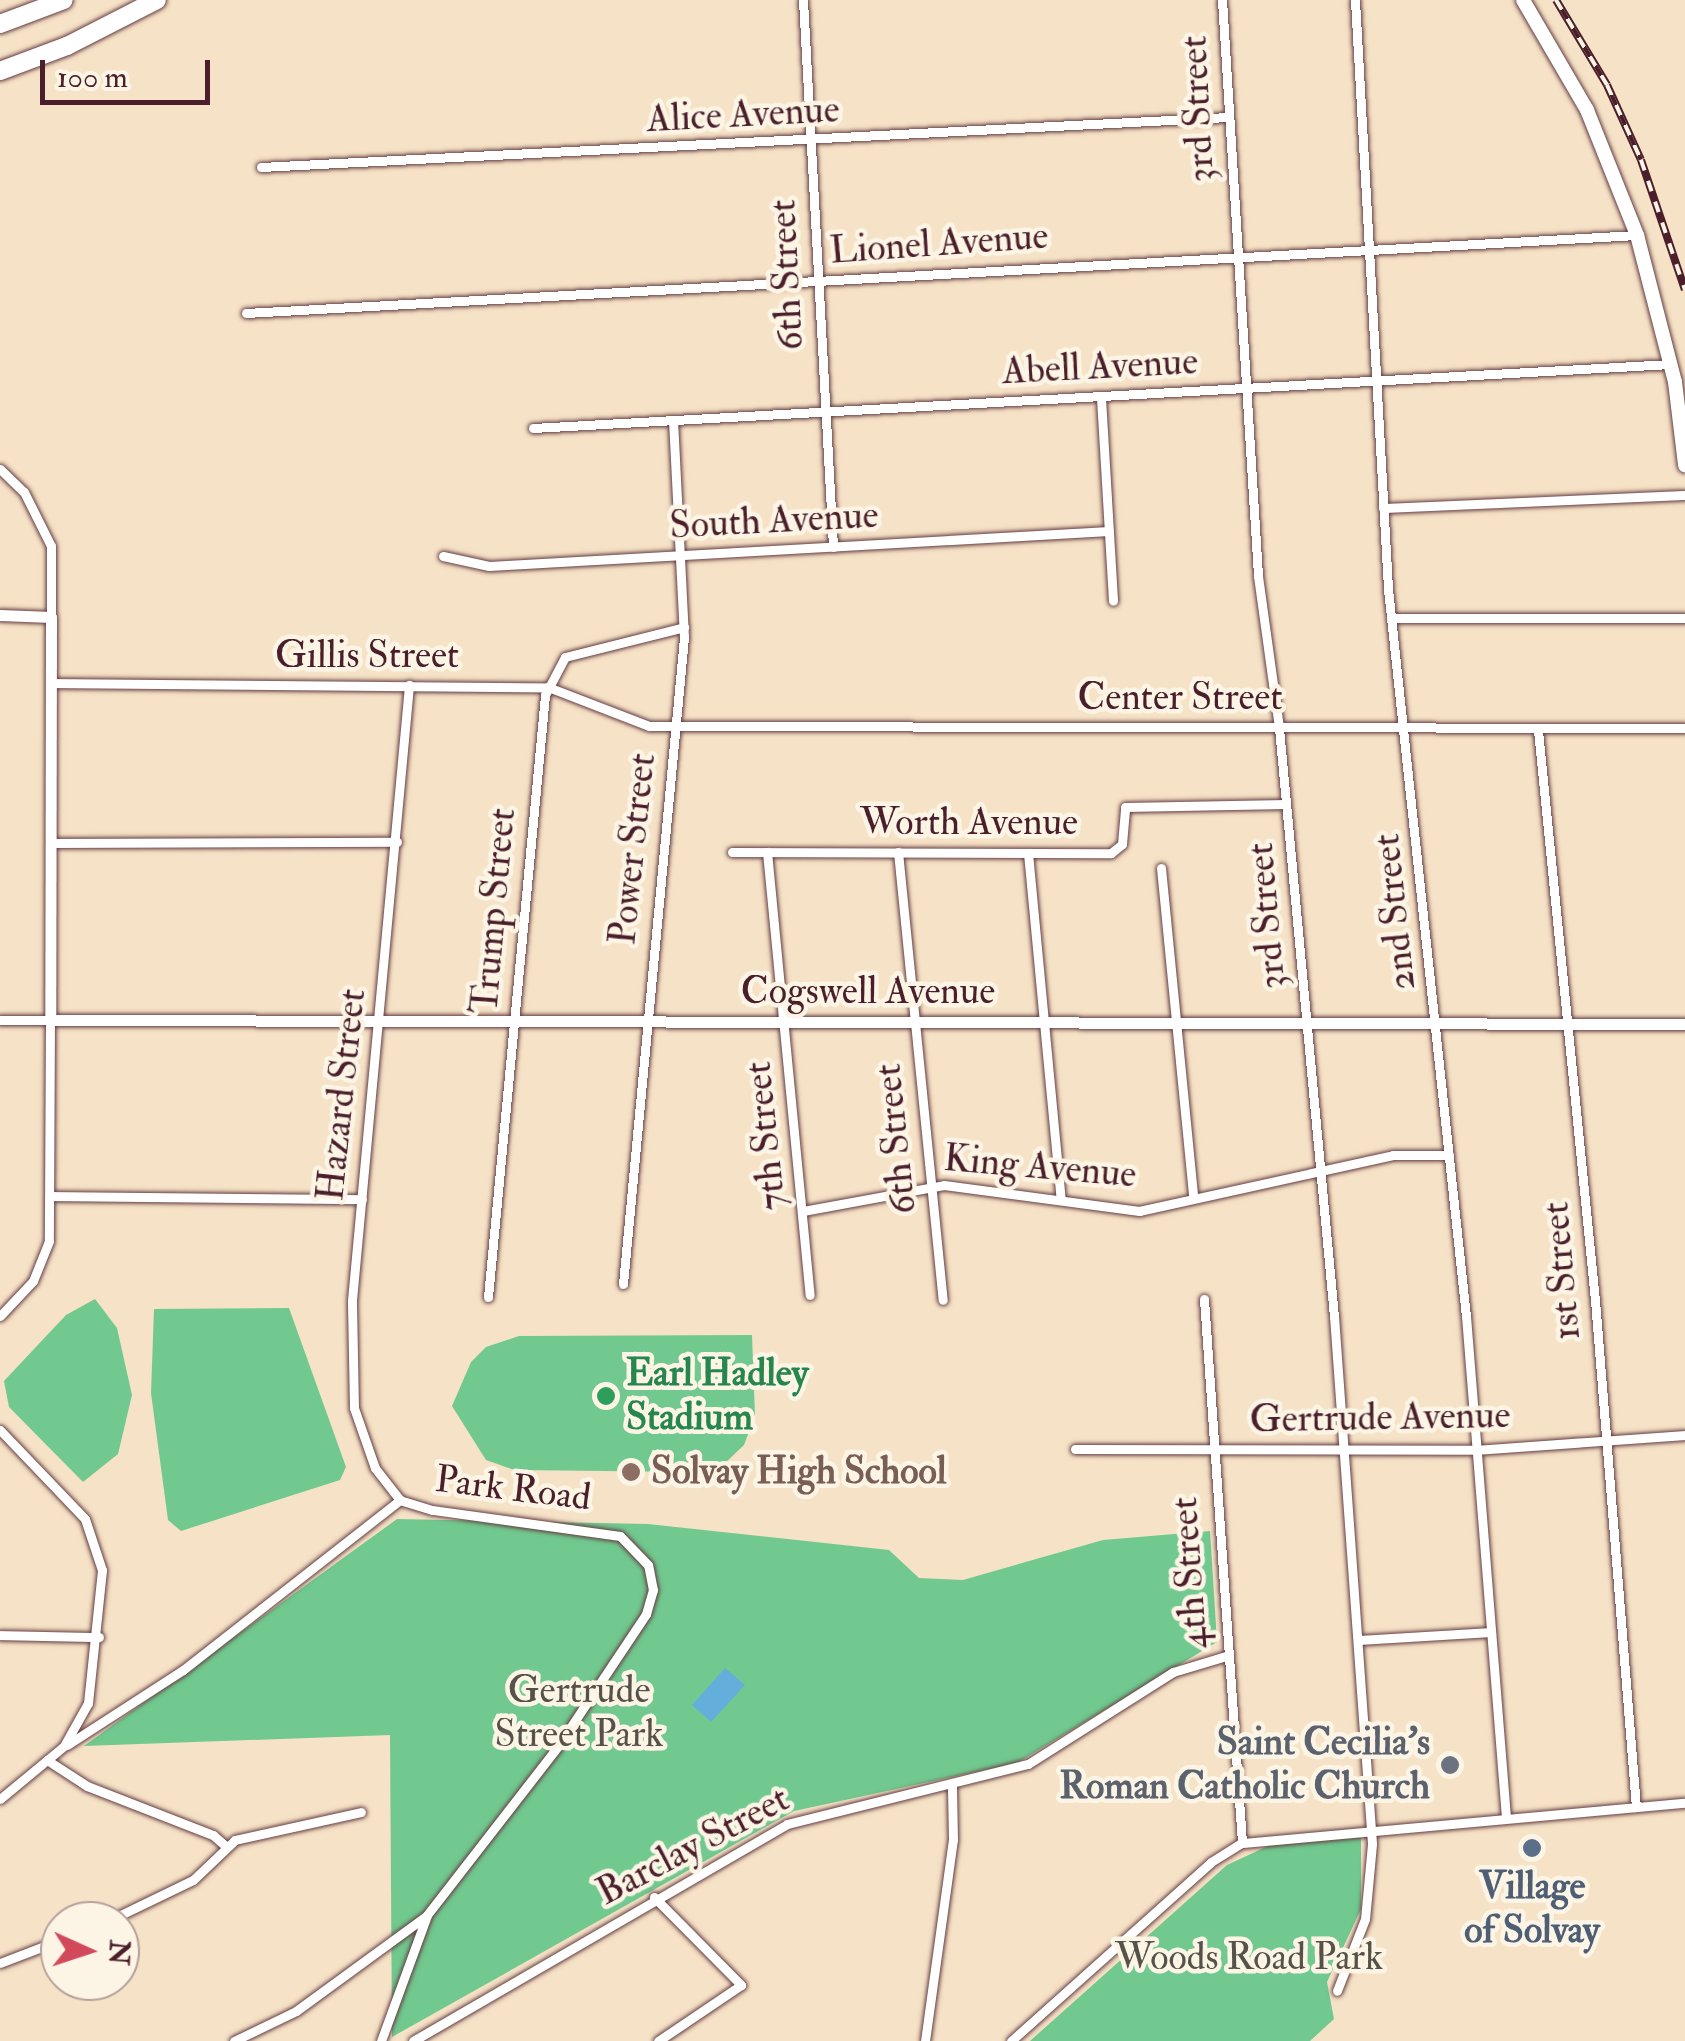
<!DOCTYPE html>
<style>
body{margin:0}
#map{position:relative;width:1685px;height:2041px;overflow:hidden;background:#f6e2c6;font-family:"IM FELL Double Pica",serif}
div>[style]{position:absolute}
.green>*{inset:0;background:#71c98f}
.water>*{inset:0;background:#63aedb}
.roads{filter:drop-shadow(0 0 2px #643c42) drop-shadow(0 0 2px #643c42)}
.minor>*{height:9px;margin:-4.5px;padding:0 4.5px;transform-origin:4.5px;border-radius:4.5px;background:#fff}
.tertiary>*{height:11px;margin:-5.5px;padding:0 5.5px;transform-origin:5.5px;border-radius:5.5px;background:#fff}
.secondary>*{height:14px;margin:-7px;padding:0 7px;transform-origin:7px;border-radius:7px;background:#fff}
.motorway>*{height:18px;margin:-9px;padding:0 9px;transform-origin:9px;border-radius:9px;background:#fff}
.rail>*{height:8px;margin-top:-4px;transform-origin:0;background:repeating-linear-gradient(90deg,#fcf5e5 0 11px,#4a1f2b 0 22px);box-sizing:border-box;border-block:2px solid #4a1f2b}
.dots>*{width:28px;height:28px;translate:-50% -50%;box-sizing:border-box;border:5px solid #fcf5e5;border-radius:50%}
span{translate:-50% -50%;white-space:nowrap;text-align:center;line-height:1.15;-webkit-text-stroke:9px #fcf5e5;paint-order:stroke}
.street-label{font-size:38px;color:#4a1f2b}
.leisure-label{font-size:38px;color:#27864d;font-weight:700}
.left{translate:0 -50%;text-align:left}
.education-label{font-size:38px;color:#785e54;font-weight:700}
.park-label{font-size:38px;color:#565249}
.worship-label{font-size:38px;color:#5b616d;font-weight:700}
.right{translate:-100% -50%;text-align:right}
.service-label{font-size:38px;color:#4e5e75;font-weight:700}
.north{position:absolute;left:40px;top:1901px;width:100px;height:100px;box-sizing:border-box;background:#fcf5e5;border:2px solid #b59f9b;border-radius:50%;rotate:93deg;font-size:28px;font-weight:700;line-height:40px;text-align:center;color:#4a1f2b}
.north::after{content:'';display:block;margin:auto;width:35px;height:45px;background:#d1495b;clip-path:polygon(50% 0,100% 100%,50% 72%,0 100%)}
.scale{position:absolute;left:40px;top:60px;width:170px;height:45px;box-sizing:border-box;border:5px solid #4a1f2b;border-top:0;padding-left:12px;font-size:30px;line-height:35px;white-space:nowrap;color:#4a1f2b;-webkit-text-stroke:8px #fcf5e5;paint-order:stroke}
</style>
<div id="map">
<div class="green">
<div style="clip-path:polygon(95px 1299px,117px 1328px,132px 1395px,118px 1454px,83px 1482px,9px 1407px,4px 1381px,66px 1315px)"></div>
<div style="clip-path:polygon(289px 1308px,346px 1467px,340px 1480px,181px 1531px,168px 1520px,151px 1393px,154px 1309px)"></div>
<div style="clip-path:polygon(752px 1335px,755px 1416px,744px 1445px,723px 1465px,694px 1472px,514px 1470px,486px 1460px,452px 1406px,471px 1362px,486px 1347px,519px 1336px)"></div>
<div style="clip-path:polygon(397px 1519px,648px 1524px,889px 1550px,919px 1578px,963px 1580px,1103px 1540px,1210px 1531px,1217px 1642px,1017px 1763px,794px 1811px,392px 2037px,390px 1735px,84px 1746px)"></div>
<div style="clip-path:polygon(1361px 1835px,1361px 1909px,1327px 1982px,1334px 2019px,1310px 2041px,1030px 2041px,1227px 1865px,1270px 1845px)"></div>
</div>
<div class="water">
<div style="clip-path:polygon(725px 1668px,745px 1685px,711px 1722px,692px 1705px)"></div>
</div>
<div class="roads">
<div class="minor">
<div style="left:803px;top:0;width:548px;rotate:86.86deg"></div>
<div style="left:1222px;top:0;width:577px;rotate:86.42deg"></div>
<div style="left:1258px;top:576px;width:153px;rotate:82.1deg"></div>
<div style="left:1279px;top:728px;width:591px;rotate:84.66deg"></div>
<div style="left:1334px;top:1316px;width:529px;rotate:85.88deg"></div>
<div style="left:1372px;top:1844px;width:75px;rotate:95.3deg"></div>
<div style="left:1365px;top:1919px;width:77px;rotate:111.3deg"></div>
<div style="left:1355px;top:0;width:590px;rotate:86.79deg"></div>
<div style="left:1388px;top:589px;width:731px;rotate:83.88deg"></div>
<div style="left:1466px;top:1316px;width:503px;rotate:85.44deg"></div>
<div style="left:261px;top:167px;width:968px;rotate:-2.96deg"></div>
<div style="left:246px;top:313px;width:1393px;rotate:-3.21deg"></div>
<div style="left:1101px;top:398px;width:203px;rotate:86.6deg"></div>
<div style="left:533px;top:428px;width:1140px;rotate:-3.22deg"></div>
<div style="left:0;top:469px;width:33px;rotate:44deg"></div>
<div style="left:24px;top:492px;width:60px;rotate:63.4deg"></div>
<div style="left:51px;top:546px;width:71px;rotate:90deg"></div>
<div style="left:1383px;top:508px;width:302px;rotate:-2.5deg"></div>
<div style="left:443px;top:556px;width:47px;rotate:12.3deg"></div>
<div style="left:489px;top:566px;width:621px;rotate:-3.23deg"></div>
<div style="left:1394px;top:618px;width:291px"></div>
<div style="left:51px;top:683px;width:497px;rotate:0.5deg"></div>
<div style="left:548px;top:687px;width:108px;rotate:21.1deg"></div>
<div style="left:649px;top:726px;width:1036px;rotate:0.11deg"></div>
<div style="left:1538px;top:730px;width:573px;rotate:84.29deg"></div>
<div style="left:1595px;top:1300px;width:509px;rotate:85.38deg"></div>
<div style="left:51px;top:843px;width:346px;rotate:-0.2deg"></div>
<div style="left:732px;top:852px;width:379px;rotate:0.2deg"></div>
<div style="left:1111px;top:853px;width:14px;rotate:-39deg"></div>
<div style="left:1122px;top:844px;width:37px;rotate:-85deg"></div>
<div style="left:1125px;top:807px;width:161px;rotate:-1.1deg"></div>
<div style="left:767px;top:852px;width:445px;rotate:84.5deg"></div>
<div style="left:898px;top:852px;width:450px;rotate:84.3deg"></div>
<div style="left:1028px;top:853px;width:348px;rotate:84.6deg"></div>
<div style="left:1161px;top:868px;width:330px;rotate:84.4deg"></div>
<div style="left:0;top:1020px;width:50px"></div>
<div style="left:50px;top:1020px;width:221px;rotate:90.3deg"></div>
<div style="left:49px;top:1241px;width:43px;rotate:111.8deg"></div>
<div style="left:33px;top:1281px;width:48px;rotate:133.3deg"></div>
<div style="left:50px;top:1196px;width:312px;rotate:0.6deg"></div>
<div style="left:803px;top:1211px;width:143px;rotate:-10.4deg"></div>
<div style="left:944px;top:1185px;width:197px;rotate:7.6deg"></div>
<div style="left:1139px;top:1211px;width:260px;rotate:-12.4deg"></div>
<div style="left:1393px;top:1155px;width:56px"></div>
<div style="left:623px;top:1284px;width:650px;rotate:-84.61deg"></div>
<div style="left:684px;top:637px;width:217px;rotate:-92.9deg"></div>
<div style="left:488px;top:1297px;width:605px;rotate:-84.59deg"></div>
<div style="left:545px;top:695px;width:43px;rotate:-62.2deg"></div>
<div style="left:565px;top:657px;width:123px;rotate:-14.1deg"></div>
<div style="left:1204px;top:1299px;width:545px;rotate:86deg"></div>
<div style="left:0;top:1430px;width:123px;rotate:46.3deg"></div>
<div style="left:85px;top:1519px;width:54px;rotate:71.6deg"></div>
<div style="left:102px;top:1570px;width:134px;rotate:96deg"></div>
<div style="left:88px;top:1703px;width:49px;rotate:119.2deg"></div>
<div style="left:64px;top:1746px;width:83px;rotate:140.4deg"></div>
<div style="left:1075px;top:1449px;width:400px;rotate:0.1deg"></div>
<div style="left:1475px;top:1450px;width:211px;rotate:-4.1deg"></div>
<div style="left:0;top:1635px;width:99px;rotate:1.2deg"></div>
<div style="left:1359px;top:1640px;width:132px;rotate:-3.5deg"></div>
<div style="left:67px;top:1745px;width:138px;rotate:-32.9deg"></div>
<div style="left:183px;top:1670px;width:276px;rotate:-38.1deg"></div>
<div style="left:47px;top:1760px;width:48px;rotate:33deg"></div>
<div style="left:87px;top:1786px;width:135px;rotate:21.3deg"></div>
<div style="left:213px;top:1835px;width:18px;rotate:41deg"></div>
<div style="left:654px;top:1897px;width:124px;rotate:45.3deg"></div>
<div style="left:741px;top:1985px;width:100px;rotate:146deg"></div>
<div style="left:108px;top:1921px;width:94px;rotate:-25.8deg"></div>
<div style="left:193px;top:1880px;width:58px;rotate:-43.6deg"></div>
<div style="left:235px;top:1840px;width:129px;rotate:-12.5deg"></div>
<div style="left:0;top:1963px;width:64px;rotate:-21deg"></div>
<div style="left:234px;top:2041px;width:69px;rotate:-25.8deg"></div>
<div style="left:296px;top:2011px;width:160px;rotate:-36.1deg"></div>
<div style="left:381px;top:2041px;width:134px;rotate:-69.9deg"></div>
<div style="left:427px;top:1915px;width:214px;rotate:-52.2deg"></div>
<div style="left:558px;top:1746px;width:159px;rotate:-56.3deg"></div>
<div style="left:646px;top:1614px;width:25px;rotate:-74deg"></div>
<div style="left:653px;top:1590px;width:25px;rotate:-101deg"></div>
<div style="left:648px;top:1565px;width:40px;rotate:-134deg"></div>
<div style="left:620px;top:1536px;width:190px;rotate:-172.1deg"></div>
<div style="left:432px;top:1510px;width:34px;rotate:-163deg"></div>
<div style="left:400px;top:1500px;width:41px;rotate:-128deg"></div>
<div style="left:375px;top:1468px;width:64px;rotate:-109.3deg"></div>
<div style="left:354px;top:1408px;width:108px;rotate:-91.1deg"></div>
<div style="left:352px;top:1300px;width:618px;rotate:-84.7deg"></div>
<div style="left:413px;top:2041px;width:432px;rotate:-30.1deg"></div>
<div style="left:787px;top:1824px;width:248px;rotate:-14deg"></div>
<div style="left:1028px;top:1764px;width:172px;rotate:-32.4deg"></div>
<div style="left:1173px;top:1672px;width:55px;rotate:-16.8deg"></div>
<div style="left:925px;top:2041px;width:203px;rotate:-82.1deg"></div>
<div style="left:953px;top:1840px;width:54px;rotate:-91.1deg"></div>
<div style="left:1011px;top:2041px;width:268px;rotate:-41.8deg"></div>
<div style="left:1211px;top:1862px;width:36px;rotate:-32deg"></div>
<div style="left:1242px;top:1843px;width:445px;rotate:-5.2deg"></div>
</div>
<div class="tertiary">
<div style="left:0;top:615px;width:51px;rotate:2.2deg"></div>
<div style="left:51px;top:617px;width:403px;rotate:90.1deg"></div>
<div style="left:50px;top:1020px;width:1635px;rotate:0.14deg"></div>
</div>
<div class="secondary">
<div style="left:1523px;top:0;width:127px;rotate:59.8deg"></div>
<div style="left:1587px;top:110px;width:135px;rotate:68.2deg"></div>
<div style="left:1637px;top:235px;width:152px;rotate:75.5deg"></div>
<div style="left:1675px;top:382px;width:84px;rotate:83.1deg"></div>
</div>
<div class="motorway">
<div style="left:0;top:24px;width:68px;rotate:-20.6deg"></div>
<div style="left:0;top:71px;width:72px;rotate:-20.5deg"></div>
<div style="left:67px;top:46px;width:101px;rotate:-27.1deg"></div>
</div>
</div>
<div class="rail">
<div style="left:1556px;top:0;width:99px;rotate:59deg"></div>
<div style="left:1607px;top:85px;width:82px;rotate:65.6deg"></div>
<div style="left:1641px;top:160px;width:137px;rotate:71.3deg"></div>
</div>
<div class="dots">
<div style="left:606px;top:1396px;background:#2e9e5b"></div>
<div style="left:631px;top:1472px;background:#8d6e63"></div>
<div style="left:1450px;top:1765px;background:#6b7280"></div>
<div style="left:1532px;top:1848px;background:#5c6f8a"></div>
</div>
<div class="street-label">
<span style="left:1198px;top:109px;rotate:-93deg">3rd Street</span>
<span style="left:743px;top:115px;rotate:-3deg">Alice Avenue</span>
<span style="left:939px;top:244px;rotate:-4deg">Lionel Avenue</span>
<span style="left:787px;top:275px;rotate:-93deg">6th Street</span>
<span style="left:1100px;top:367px;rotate:-3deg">Abell Avenue</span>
<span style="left:774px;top:521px;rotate:-3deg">South Avenue</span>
<span style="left:367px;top:656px">Gillis Street</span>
<span style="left:1180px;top:698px">Center Street</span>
<span style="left:969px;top:823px">Worth Avenue</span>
<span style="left:633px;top:849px;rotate:-84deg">Power Street</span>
<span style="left:494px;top:911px;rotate:-85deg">Trump Street</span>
<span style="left:1395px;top:912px;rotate:-96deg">2nd Street</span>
<span style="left:1267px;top:916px;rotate:-95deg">3rd Street</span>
<span style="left:868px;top:992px">Cogswell Avenue</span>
<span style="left:342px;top:1095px;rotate:-84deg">Hazard Street</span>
<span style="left:766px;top:1136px;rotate:-96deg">7th Street</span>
<span style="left:896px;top:1139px;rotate:-96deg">6th Street</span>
<span style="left:1040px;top:1167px;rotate:5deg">King Avenue</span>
<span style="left:1562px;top:1271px;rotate:-95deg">1st Street</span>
<span style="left:1380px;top:1418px;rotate:-1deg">Gertrude Avenue</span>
<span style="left:513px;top:1489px;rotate:7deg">Park Road</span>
<span style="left:1190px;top:1573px;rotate:-94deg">4th Street</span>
<span style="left:693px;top:1846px;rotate:-28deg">Barclay Street</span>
</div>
<div class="leisure-label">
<span class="left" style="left:626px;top:1396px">Earl Hadley<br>Stadium</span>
</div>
<div class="education-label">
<span class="left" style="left:651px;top:1472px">Solvay High School</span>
</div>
<div class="park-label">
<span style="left:579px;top:1713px">Gertrude<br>Street Park</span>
<span style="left:1249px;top:1958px">Woods Road Park</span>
</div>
<div class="worship-label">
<span class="right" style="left:1430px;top:1765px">Saint Cecilia's<br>Roman Catholic Church</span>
</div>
<div class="service-label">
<span style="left:1532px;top:1909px">Village<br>of Solvay</span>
</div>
<div class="north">N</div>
<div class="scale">100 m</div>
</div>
